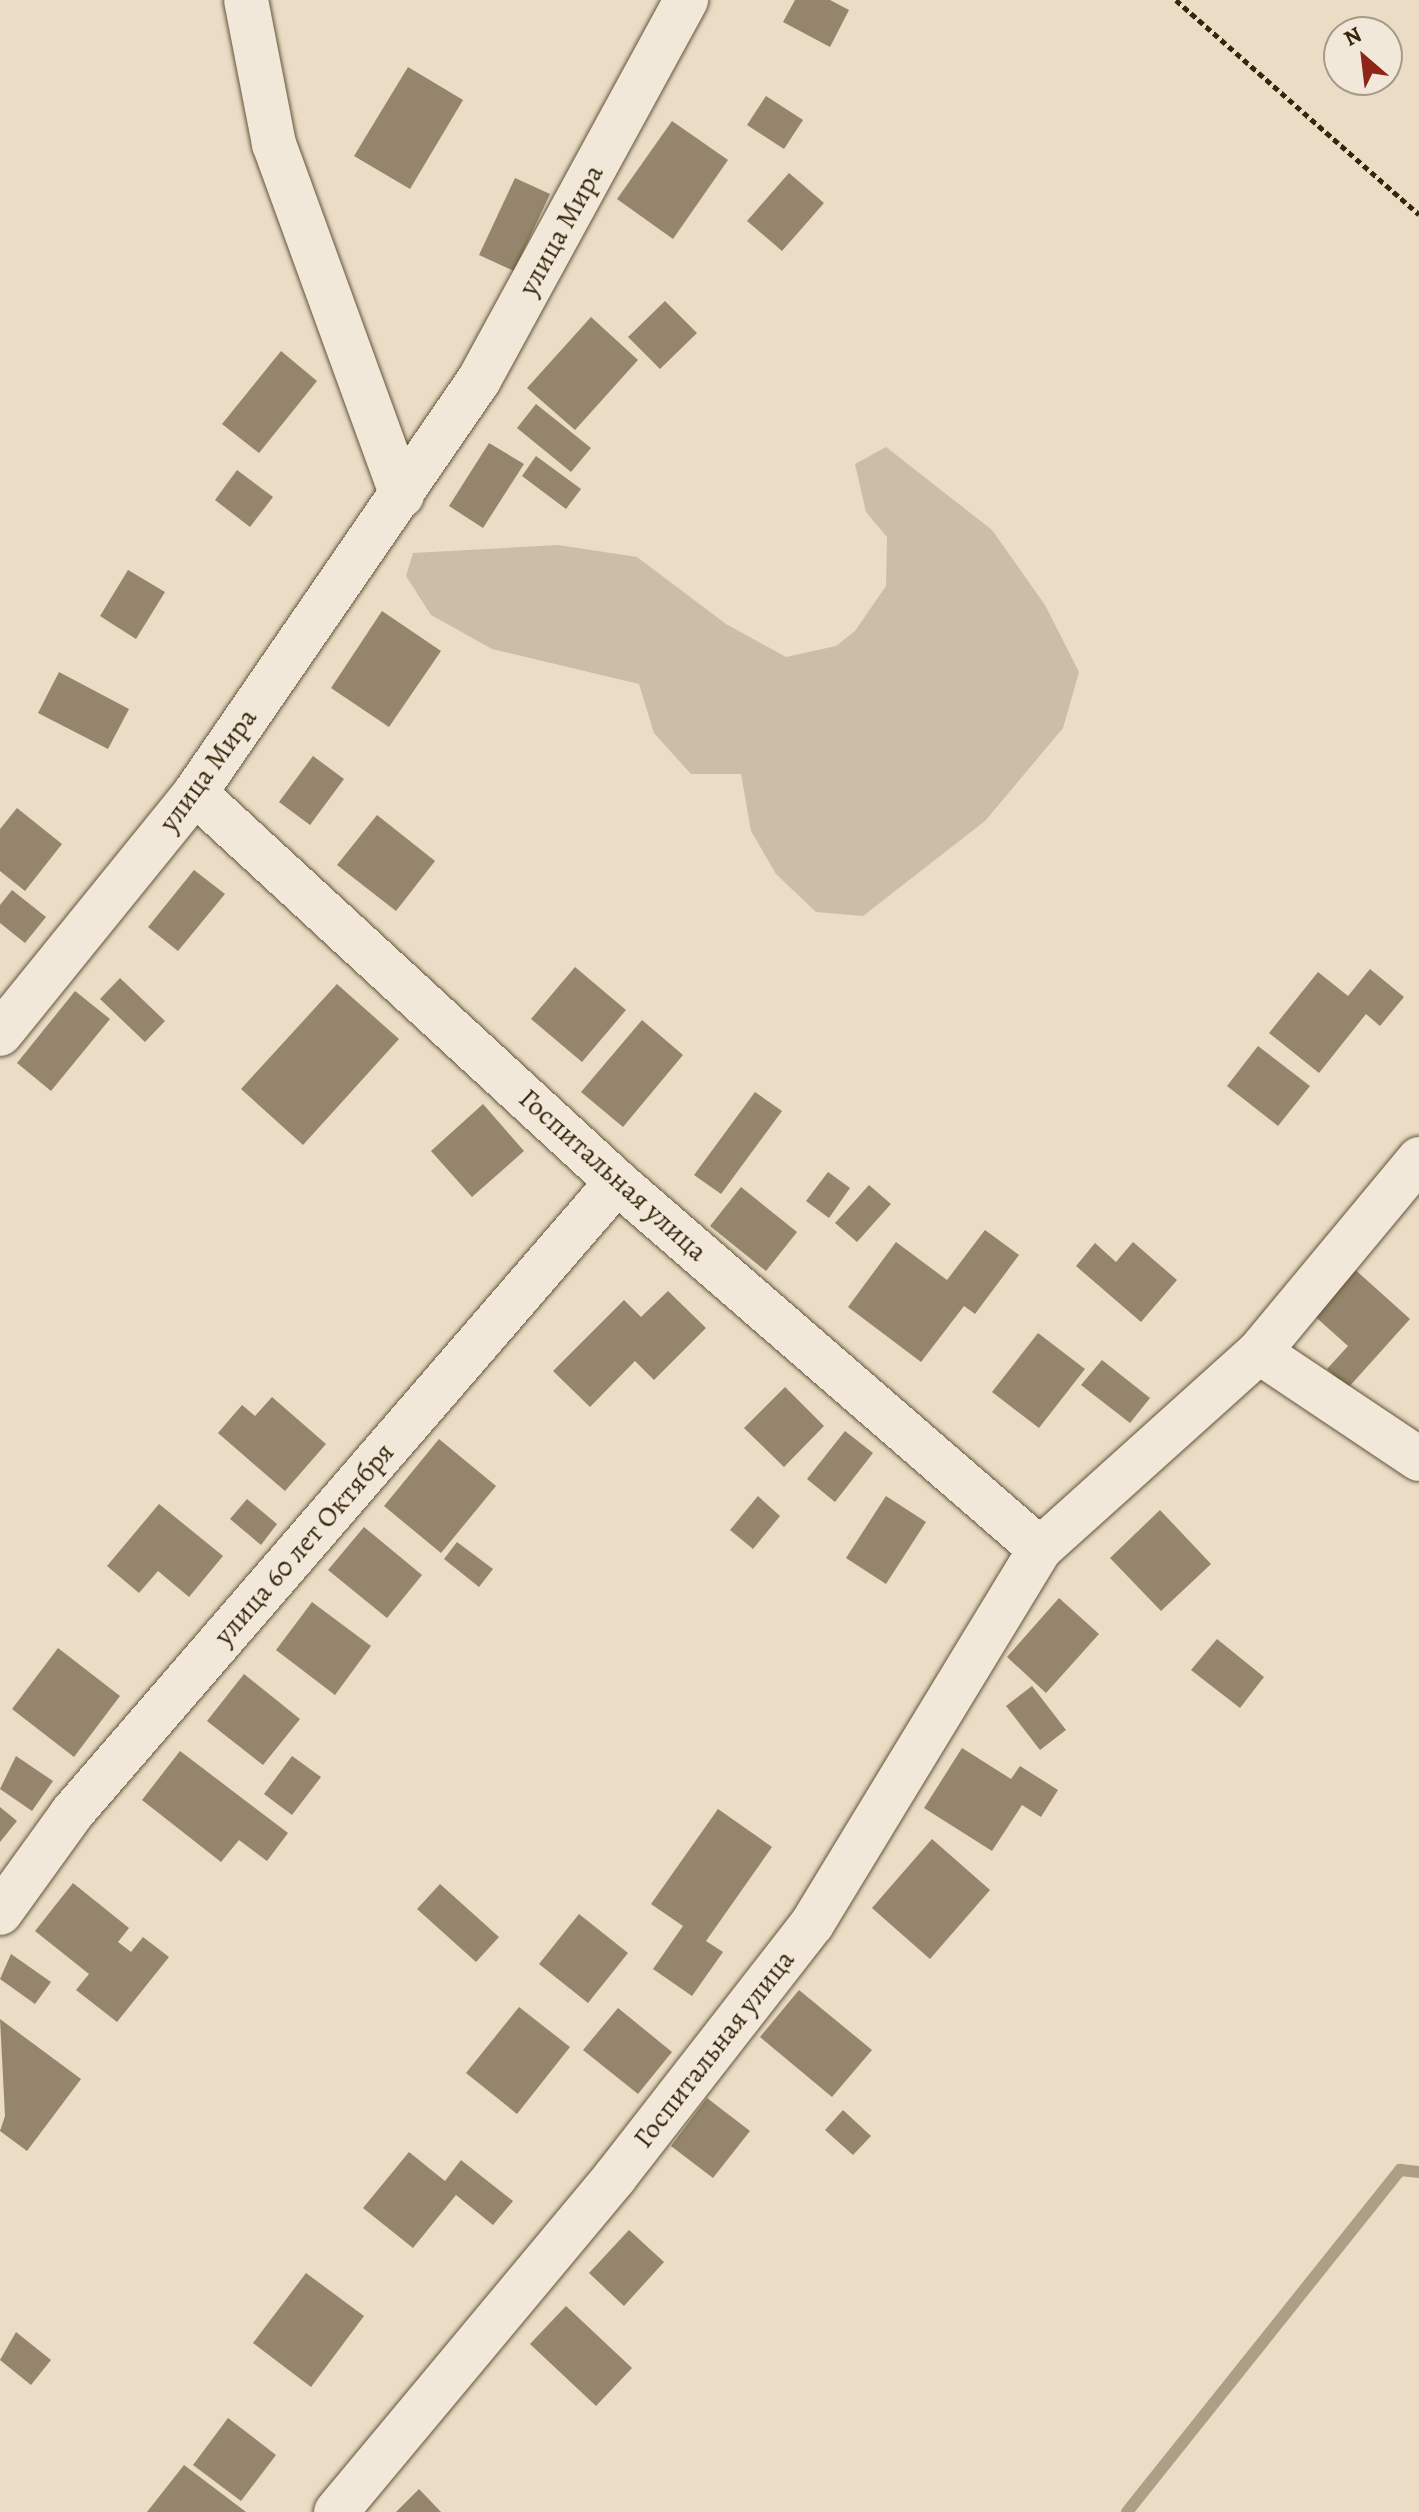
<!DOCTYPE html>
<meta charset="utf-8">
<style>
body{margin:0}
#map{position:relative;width:1419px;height:2512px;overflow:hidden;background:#eadcc5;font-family:Alegreya,serif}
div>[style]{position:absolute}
.green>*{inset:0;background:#ccbda6}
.stream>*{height:12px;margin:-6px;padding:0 6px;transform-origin:6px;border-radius:6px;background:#ad9e86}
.building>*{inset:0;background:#95856c}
.path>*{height:5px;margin-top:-2.5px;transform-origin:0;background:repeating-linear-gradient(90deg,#38260c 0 6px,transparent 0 10px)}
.roads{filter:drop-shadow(0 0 2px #64543a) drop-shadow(0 0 2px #64543a)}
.minor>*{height:44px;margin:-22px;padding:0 22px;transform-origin:22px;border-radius:22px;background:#f1e8d9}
span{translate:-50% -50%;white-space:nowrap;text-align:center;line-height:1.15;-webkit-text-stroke:6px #f1e8d9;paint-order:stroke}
.street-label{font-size:28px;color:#38260c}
.north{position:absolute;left:1323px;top:16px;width:80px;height:80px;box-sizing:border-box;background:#f1e8d9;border:2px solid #a79a87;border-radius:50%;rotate:332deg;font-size:22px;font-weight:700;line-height:32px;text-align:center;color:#38260c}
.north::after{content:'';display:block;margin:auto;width:28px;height:36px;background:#8f2418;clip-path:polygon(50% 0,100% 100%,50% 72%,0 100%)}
</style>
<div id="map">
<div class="green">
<div style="clip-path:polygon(886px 447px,992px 530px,1045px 605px,1079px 672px,1063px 728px,985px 821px,863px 916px,816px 912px,776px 874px,751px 831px,741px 774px,691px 774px,654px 733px,639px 684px,492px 649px,431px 615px,406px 576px,413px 553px,558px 545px,637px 557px,726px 624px,786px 657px,836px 646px,855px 631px,886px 586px,887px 537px,866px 512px,855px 464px)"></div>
</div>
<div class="stream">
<div style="left:1127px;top:2512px;width:438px;rotate:-51.4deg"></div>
<div style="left:1400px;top:2170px;width:19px;rotate:6deg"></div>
</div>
<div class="building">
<div style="clip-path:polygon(795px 0,830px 0,849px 10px,830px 47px,783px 22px)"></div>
<div style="clip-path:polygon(408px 67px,463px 100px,410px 189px,354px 156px)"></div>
<div style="clip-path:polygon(766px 96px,803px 120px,784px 149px,747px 125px)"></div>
<div style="clip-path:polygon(672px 121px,728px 160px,673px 239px,617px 199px)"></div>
<div style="clip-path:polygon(789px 173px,824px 203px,782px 251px,747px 221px)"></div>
<div style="clip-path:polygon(515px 178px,550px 194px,514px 271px,479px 255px)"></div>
<div style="clip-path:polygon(665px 301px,697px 333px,660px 369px,628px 337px)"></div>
<div style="clip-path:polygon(591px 317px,638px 360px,575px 430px,527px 388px)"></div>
<div style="clip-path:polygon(281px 351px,317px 381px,259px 453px,222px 424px)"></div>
<div style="clip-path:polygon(536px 404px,591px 448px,571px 472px,517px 428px)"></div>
<div style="clip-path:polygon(489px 443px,524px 464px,483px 528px,449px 506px)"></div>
<div style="clip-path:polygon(536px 456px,581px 489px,566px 509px,522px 476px)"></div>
<div style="clip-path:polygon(237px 470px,273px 497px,250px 527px,215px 500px)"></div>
<div style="clip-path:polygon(128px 570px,165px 592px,136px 639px,100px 616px)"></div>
<div style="clip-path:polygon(382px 611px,441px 651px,389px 727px,331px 688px)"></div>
<div style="clip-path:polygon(59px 672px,129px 709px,108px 749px,38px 713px)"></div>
<div style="clip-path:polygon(313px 756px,344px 779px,310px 825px,279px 802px)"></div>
<div style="clip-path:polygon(17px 808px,62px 844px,25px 891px,0 871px,0 829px)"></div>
<div style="clip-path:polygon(377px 815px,435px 861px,396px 911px,337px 865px)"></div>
<div style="clip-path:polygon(194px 870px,225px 894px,178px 951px,148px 927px)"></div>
<div style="clip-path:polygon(12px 890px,46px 917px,25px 943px,0 923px,0 905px)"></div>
<div style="clip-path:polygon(575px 967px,626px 1010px,582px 1062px,531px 1019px)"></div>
<div style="clip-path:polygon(1370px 969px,1404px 997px,1380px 1026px,1366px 1014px,1319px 1073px,1269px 1033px,1318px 972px,1348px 996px)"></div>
<div style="clip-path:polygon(120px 978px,165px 1021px,145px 1042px,100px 999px)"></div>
<div style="clip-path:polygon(337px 984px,399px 1039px,303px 1145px,241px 1089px)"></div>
<div style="clip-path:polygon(75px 991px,110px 1019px,51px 1091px,17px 1063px)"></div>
<div style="clip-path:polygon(642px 1020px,683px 1055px,623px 1127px,581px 1092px)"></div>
<div style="clip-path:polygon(1258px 1046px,1310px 1086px,1278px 1126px,1227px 1086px)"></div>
<div style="clip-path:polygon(755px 1092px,782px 1111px,721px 1194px,694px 1175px)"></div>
<div style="clip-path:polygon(483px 1104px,524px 1151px,472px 1197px,431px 1151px)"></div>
<div style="clip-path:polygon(828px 1172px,850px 1188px,829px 1218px,806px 1201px)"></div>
<div style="clip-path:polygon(869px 1185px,891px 1204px,857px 1242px,835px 1223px)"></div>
<div style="clip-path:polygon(741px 1187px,797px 1232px,766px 1271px,710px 1226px)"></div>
<div style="clip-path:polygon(985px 1230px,1019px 1255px,975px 1314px,964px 1306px,921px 1362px,848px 1307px,896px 1242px,947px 1280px)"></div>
<div style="clip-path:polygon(1133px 1242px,1177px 1280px,1141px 1322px,1076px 1266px,1095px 1243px,1116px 1262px)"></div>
<div style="clip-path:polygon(1351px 1266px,1410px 1319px,1348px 1388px,1327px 1369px,1348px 1346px,1310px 1312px)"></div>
<div style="clip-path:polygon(668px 1291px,706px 1328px,654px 1380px,635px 1361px,590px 1407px,553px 1371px,624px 1300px,641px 1317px)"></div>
<div style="clip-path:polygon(1038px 1333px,1085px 1369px,1039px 1428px,992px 1392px)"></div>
<div style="clip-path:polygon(1102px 1360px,1150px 1398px,1130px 1423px,1081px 1385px)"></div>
<div style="clip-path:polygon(785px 1387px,824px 1426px,784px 1467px,744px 1428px)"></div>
<div style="clip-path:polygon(272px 1397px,326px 1444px,285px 1491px,218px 1433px,242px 1405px,255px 1416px)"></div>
<div style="clip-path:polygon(845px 1431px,873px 1453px,835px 1502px,807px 1479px)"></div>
<div style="clip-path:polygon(439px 1439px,496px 1486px,441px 1553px,384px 1506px)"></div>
<div style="clip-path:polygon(758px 1496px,780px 1516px,753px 1549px,730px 1530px)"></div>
<div style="clip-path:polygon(886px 1496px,926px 1522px,886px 1584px,846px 1558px)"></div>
<div style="clip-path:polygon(247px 1499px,277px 1524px,261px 1545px,230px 1519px)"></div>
<div style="clip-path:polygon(159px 1504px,223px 1556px,189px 1597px,158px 1571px,139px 1593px,107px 1566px)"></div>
<div style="clip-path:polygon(1160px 1510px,1211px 1564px,1161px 1611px,1110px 1558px)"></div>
<div style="clip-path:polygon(364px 1527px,422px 1575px,387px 1618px,328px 1570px)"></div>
<div style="clip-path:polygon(457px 1542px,493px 1569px,479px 1587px,444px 1559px)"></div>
<div style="clip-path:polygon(1059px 1598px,1099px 1634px,1046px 1693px,1007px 1657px)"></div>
<div style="clip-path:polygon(312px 1602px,371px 1646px,335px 1695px,276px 1650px)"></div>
<div style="clip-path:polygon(1217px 1639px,1264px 1677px,1240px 1708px,1191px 1670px)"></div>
<div style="clip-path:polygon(58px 1648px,120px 1696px,74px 1757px,12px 1709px)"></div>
<div style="clip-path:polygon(244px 1674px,300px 1719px,263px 1765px,207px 1721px)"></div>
<div style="clip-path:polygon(1032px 1686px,1066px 1730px,1040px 1750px,1006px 1706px)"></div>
<div style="clip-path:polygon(962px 1748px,1011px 1779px,1020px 1766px,1058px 1790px,1041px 1817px,1022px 1805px,992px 1851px,924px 1808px)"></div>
<div style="clip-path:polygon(180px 1751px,288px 1833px,267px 1861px,239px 1840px,221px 1862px,142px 1800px)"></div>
<div style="clip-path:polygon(16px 1756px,53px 1781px,32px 1811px,0 1789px)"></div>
<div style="clip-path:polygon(292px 1756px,321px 1777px,292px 1815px,264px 1794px)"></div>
<div style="clip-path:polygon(0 1807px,17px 1821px,0 1842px)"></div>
<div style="clip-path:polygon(718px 1809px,772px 1847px,706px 1941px,723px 1952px,692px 1996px,653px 1969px,683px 1926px,651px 1904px)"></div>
<div style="clip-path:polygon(932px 1839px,990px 1890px,930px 1959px,872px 1908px)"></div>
<div style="clip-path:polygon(73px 1883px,129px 1928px,118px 1942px,131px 1952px,143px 1937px,169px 1957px,117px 2022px,76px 1990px,89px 1974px,35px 1931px)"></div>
<div style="clip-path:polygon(440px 1884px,499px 1937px,476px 1962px,417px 1909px)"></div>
<div style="clip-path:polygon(579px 1914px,628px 1953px,588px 2003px,539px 1964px)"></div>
<div style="clip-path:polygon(11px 1954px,51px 1982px,35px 2004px,0 1979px)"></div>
<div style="clip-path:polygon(799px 1990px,872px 2050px,832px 2097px,760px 2037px)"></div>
<div style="clip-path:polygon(519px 2007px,570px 2047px,517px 2114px,466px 2073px)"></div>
<div style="clip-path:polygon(618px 2008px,672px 2052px,638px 2094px,583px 2050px)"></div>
<div style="clip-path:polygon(0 2019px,81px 2079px,27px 2151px,0 2131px,5px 2116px)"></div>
<div style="clip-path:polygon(707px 2098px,750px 2131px,713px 2178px,671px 2146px)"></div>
<div style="clip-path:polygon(843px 2110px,871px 2136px,853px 2155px,825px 2130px)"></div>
<div style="clip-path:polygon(409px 2152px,445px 2181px,461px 2160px,513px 2201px,493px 2225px,456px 2195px,413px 2248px,363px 2208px)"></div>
<div style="clip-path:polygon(629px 2230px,664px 2262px,624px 2306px,589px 2273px)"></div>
<div style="clip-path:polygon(306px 2273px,364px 2316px,311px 2387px,253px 2343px)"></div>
<div style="clip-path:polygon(566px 2306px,632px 2368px,596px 2406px,530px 2344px)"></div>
<div style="clip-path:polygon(16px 2332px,51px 2360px,31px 2385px,0 2360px)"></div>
<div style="clip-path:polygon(228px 2418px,276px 2455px,241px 2501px,193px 2465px)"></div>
<div style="clip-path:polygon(184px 2465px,246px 2512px,147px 2512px)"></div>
<div style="clip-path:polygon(419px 2489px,441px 2512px,396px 2512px)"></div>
</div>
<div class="path">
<div style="left:1176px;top:0;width:324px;rotate:41.4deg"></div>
</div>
<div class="roads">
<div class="minor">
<div style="left:246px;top:0;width:147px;rotate:79deg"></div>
<div style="left:274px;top:144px;width:374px;rotate:70deg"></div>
<div style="left:195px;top:793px;width:574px;rotate:42.67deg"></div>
<div style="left:617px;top:1182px;width:560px;rotate:40.95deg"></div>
<div style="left:1040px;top:1549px;width:295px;rotate:-42deg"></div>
<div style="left:1259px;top:1352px;width:192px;rotate:33.8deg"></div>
<div style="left:0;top:1034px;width:310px;rotate:-51deg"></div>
<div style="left:195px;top:793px;width:501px;rotate:-55.49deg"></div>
<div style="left:479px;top:380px;width:433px;rotate:-61.4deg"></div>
<div style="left:1259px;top:1352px;width:251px;rotate:-50.3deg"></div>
<div style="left:0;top:1913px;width:123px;rotate:-54.2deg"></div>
<div style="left:72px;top:1813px;width:834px;rotate:-49.18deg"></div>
<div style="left:336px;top:2512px;width:436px;rotate:-50.2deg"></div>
<div style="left:615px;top:2177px;width:321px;rotate:-52.1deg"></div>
<div style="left:812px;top:1924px;width:439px;rotate:-58.7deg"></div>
</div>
</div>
<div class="street-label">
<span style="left:561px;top:230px;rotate:-61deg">улица Мира</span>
<span style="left:208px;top:770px;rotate:-54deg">улица Мира</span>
<span style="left:613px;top:1175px;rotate:42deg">Госпитальная улица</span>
<span style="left:304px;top:1544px;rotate:-49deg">улица 60 лет Октября</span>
<span style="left:714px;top:2049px;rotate:-52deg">Госпитальная улица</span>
</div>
<div class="north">N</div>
</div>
